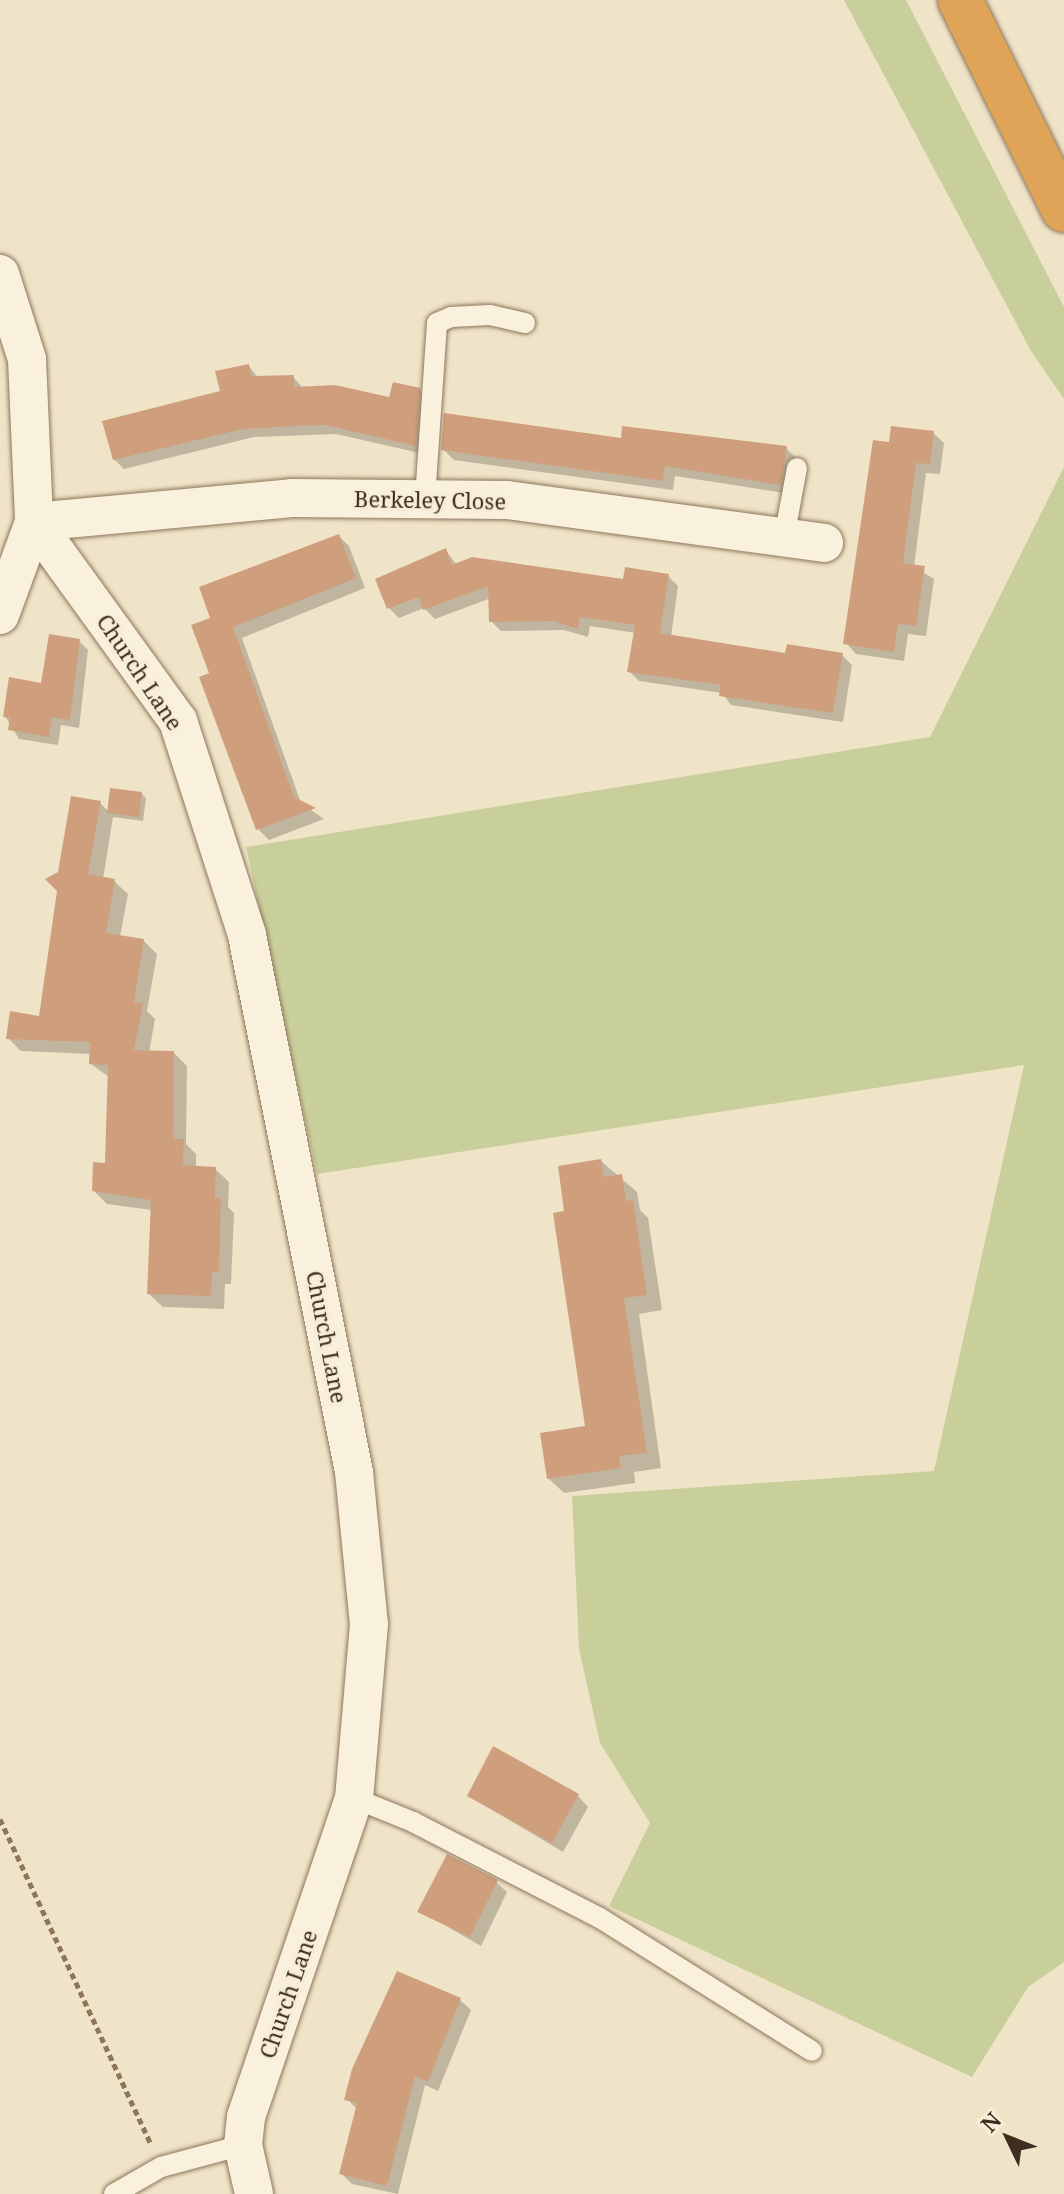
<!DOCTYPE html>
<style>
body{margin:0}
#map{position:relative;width:1064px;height:2194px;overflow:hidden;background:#f0e4c8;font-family:"Noto Serif",serif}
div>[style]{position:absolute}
.green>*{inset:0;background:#c9cf9b}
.shadow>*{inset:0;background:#0003}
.building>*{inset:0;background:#cf9f7d}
.path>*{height:5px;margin-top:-2.5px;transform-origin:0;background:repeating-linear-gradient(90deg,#8d765c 0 6px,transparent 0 10px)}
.roads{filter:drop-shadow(0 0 2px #8d765c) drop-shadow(0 0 2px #8d765c)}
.lane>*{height:20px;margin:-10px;padding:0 10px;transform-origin:10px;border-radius:10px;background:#faf1dc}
.street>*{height:38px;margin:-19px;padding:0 19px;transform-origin:19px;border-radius:19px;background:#faf1dc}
.highway>*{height:44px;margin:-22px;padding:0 22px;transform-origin:22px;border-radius:22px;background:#e0a458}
span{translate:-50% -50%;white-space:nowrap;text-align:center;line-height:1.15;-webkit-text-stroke:7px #f7eed8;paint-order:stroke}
.street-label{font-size:22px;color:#3d2e20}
.north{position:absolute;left:968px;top:2098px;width:80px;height:80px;-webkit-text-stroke:6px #f7eed8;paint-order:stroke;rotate:313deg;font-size:22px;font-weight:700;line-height:32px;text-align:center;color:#3d2e20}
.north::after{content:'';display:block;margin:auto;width:28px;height:36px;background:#3d2e20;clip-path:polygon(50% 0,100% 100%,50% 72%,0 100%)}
</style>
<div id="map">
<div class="green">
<div style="clip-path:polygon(844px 0,906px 0,1064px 307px,1064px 399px,1031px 351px)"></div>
<div style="clip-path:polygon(1064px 467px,1064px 1962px,1028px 1987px,972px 2077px,609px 1906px,650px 1823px,600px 1743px,579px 1649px,572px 1496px,934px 1471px,1024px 1065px,317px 1174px,246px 847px,930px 737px)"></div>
</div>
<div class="shadow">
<div style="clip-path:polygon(249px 366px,258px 378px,293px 377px,303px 388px,391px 399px,419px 389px,428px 399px,424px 454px,336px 434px,254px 437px,124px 469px,114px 459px,222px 393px)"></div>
<div style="clip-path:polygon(933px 433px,944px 443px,940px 474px,926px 473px,914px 567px,934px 579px,926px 636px,908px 634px,904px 661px,856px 654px,846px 643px,891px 444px)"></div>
<div style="clip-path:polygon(622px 440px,786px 448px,797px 459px,791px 494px,675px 476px,673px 490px,454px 460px,443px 449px)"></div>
<div style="clip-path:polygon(339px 536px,349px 546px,365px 588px,242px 638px,301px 803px,324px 819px,269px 840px,258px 829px,212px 674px,213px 619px)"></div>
<div style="clip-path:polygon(446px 551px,457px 565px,625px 581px,668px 576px,678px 586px,671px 637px,787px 655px,842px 655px,852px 665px,843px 722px,731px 705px,722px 693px,639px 681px,629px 671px,636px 633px,590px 626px,588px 637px,564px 630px,501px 631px,491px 621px,491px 598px,435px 619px,424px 608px,399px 618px,389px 608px)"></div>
<div style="clip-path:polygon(79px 641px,88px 650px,79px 728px,61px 725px,58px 745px,19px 739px,5px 716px,43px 685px)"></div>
<div style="clip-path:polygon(141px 793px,146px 798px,143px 821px,113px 817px,103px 879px,114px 881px,128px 894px,120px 937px,143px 940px,157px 954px,147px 1011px,155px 1019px,149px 1053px,174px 1053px,187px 1066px,186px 1144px,196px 1154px,196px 1168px,215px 1169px,229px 1182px,228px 1207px,234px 1213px,231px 1284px,225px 1284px,224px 1309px,163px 1307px,149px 1294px,152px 1210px,107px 1204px,94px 1191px,107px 1165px,109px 1077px,91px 1064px,91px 1054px,21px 1051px,8px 1038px,40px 1018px,60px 873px,100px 803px,109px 812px)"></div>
<div style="clip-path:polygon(601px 1161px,637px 1192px,640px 1210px,648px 1218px,662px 1310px,639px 1314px,661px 1468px,634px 1472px,635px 1483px,564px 1493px,548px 1478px,587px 1428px,566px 1213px)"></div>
<div style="clip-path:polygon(469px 1796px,578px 1796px,588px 1807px,563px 1852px)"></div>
<div style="clip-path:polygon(496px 1882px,507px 1892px,481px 1946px,420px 1911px)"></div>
<div style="clip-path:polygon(460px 2000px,471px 2010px,438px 2091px,425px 2085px,398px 2194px,352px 2184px,341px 2173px,357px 2109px,347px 2099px)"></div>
</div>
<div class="building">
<div style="clip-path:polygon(249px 364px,251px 376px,294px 375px,294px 387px,335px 385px,389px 397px,393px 382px,420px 388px,416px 446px,325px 425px,296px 426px,243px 429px,113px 460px,102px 421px,220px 391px,215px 371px)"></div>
<div style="clip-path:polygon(444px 413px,621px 438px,622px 426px,787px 446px,781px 485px,665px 466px,663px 481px,441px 450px)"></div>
<div style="clip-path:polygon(891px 426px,934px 431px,930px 464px,916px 463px,903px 563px,925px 566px,916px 626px,898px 624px,894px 652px,843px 644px,873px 440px,889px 442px)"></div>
<div style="clip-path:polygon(339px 534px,356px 578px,233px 627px,294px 797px,316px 808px,256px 830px,199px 677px,209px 673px,191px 625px,210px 618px,199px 587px)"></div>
<div style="clip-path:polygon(446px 548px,452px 565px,472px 557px,623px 579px,625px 567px,669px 574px,660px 633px,785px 653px,787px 644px,843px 653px,833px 713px,719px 696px,721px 685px,627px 672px,635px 625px,580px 617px,578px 629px,553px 621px,489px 622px,488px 586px,423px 610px,419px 597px,387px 609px,375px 579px)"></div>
<div style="clip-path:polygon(49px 634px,80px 639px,70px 720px,52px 717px,49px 737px,8px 730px,10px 718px,3px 717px,9px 677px,41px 683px)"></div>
<div style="clip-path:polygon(110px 788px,142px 792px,139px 817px,107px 813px)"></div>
<div style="clip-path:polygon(71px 796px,101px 801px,88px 874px,115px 879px,106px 933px,144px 939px,134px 1002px,143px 1003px,134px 1050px,174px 1051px,173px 1139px,184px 1139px,183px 1165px,216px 1167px,215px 1198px,221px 1198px,219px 1272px,212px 1272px,211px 1296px,147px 1294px,151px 1200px,92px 1191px,93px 1162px,105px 1163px,108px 1065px,89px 1064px,90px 1042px,6px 1039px,10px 1011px,39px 1016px,57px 891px,45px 879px,58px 872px)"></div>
<div style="clip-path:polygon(601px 1159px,604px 1177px,622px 1174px,626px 1201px,633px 1200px,647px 1295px,624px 1298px,647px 1453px,619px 1456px,621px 1468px,547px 1479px,540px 1433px,585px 1426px,553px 1213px,564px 1211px,558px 1166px)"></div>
<div style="clip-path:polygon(493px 1746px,579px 1794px,552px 1843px,467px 1796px)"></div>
<div style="clip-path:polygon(447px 1854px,498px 1880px,470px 1937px,417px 1912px)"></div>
<div style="clip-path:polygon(397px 1971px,461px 1998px,428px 2082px,415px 2076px,387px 2186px,339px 2174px,357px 2103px,344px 2100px,352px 2069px)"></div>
</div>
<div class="path">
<div style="left:0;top:1819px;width:359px;rotate:65.1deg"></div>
</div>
<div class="roads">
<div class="lane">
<div style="left:425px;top:499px;width:176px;rotate:-86.1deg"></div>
<div style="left:437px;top:323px;width:15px;rotate:-23deg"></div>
<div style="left:451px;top:317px;width:39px;rotate:-3deg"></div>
<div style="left:490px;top:315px;width:36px;rotate:13deg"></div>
<div style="left:784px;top:538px;width:71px;rotate:-79.5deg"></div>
<div style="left:354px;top:1798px;width:64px;rotate:22.1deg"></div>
<div style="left:413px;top:1822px;width:210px;rotate:27.2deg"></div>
<div style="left:600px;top:1918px;width:250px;rotate:32.1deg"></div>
<div style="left:114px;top:2194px;width:54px;rotate:-29.9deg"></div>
<div style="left:161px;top:2167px;width:85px;rotate:-15deg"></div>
</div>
<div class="street">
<div style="left:0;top:274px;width:89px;rotate:72.4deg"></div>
<div style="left:27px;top:359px;width:163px;rotate:87.5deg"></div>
<div style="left:34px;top:522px;width:99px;rotate:110.1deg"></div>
<div style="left:34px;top:522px;width:246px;rotate:54.1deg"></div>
<div style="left:178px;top:721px;width:225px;rotate:72.1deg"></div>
<div style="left:247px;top:935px;width:548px;rotate:78.73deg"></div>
<div style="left:354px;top:1472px;width:153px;rotate:84.4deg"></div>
<div style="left:369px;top:1624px;width:175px;rotate:94.9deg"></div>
<div style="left:354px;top:1798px;width:337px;rotate:108.7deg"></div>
<div style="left:246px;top:2117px;width:28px;rotate:96deg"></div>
<div style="left:243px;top:2145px;width:50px;rotate:77.3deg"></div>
<div style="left:34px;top:522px;width:259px;rotate:-5.3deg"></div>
<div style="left:292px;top:498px;width:215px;rotate:0.5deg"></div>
<div style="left:507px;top:500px;width:320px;rotate:7.7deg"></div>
</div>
<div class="highway">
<div style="left:960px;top:0;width:234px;rotate:63.7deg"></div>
</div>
</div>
<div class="street-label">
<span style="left:430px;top:500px;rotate:1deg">Berkeley Close</span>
<span style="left:140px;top:672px;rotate:56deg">Church Lane</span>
<span style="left:327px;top:1337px;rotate:79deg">Church Lane</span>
<span style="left:288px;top:1994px;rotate:-71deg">Church Lane</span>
</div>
<div class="north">N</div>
</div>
